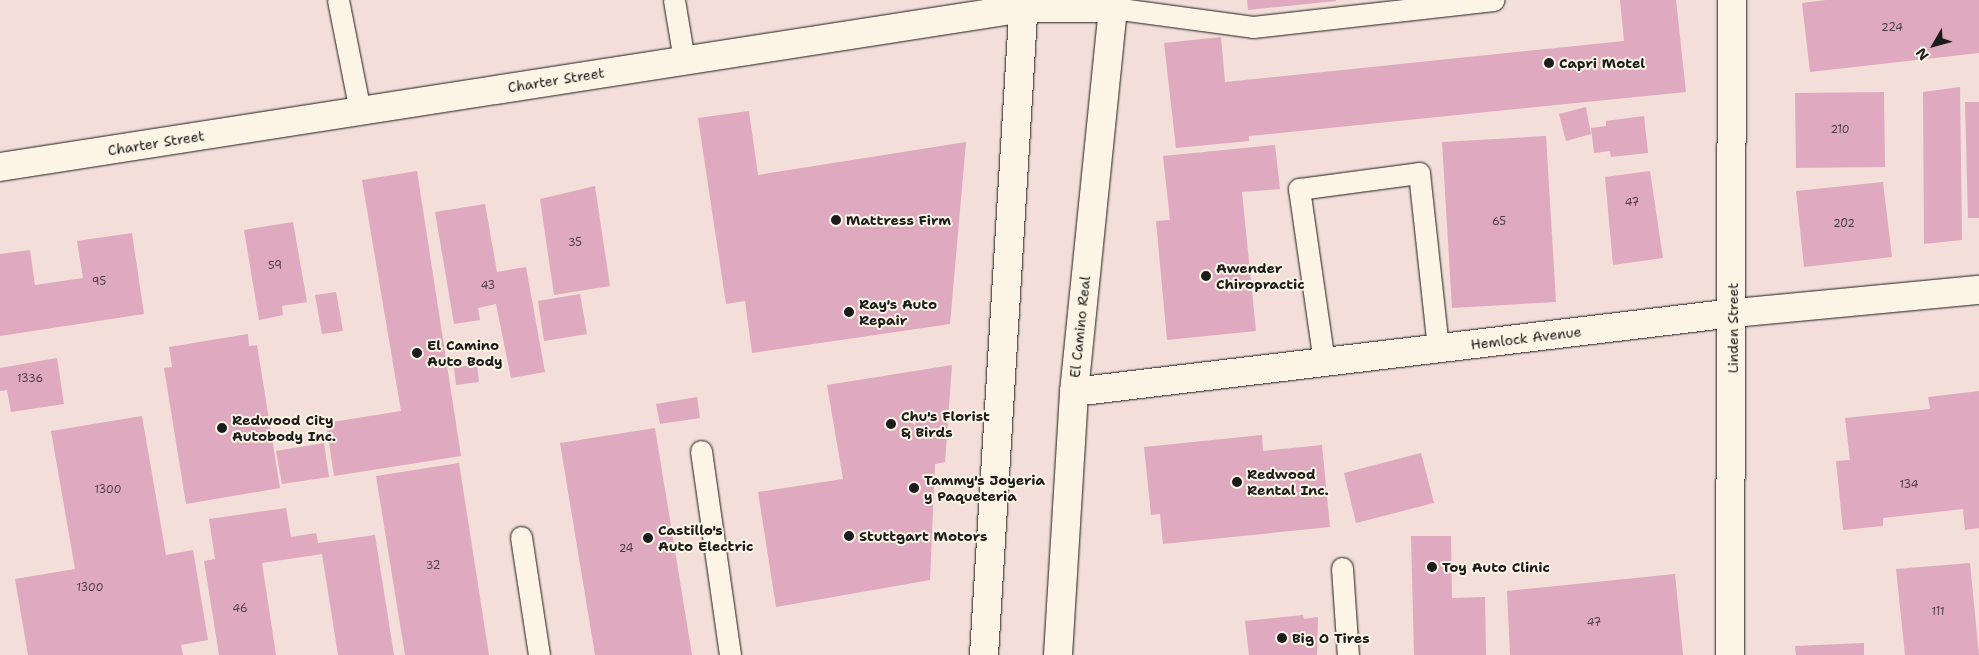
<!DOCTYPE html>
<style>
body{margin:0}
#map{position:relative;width:1979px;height:655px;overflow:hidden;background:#f3deda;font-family:"Shantell Sans",sans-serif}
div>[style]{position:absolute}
.building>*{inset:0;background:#dfa9bf}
.roads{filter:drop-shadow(0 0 1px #1c1c1c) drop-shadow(0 0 1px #1c1c1c)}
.lane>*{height:21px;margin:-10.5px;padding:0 10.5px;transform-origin:10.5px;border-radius:10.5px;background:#fcf5e5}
.street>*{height:28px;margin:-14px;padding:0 14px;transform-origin:14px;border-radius:14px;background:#fcf5e5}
.primary>*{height:28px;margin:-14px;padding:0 14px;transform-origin:14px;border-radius:14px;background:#fcf5e5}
.dots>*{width:14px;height:14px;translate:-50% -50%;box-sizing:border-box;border:2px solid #fcf5e5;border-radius:50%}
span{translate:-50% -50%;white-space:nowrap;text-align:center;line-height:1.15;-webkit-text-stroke:4px #fcf5e5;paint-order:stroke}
.number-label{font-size:11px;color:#4d3f45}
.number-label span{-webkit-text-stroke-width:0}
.poi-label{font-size:14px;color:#1c1c1c;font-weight:700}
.left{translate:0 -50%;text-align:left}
.street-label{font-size:14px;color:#1c1c1c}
.north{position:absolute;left:1909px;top:20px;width:50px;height:50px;-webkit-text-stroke:4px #fcf5e5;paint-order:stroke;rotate:232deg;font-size:14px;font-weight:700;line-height:20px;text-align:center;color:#1c1c1c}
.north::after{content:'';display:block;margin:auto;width:18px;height:22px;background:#1c1c1c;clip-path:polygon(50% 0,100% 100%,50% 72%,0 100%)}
</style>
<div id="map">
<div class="building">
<div style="clip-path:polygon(1247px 0,1336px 0,1336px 1px,1248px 10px)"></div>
<div style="clip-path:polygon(1620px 0,1676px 0,1686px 92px,1249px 136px,1249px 141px,1176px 148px,1164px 43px,1221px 37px,1225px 82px,1624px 41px)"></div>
<div style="clip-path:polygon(1826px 0,1979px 0,1979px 53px,1810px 72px,1802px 3px)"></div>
<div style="clip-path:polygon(1960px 87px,1962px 240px,1924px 244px,1923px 92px)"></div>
<div style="clip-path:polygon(1884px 92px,1885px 167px,1796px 168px,1795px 93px)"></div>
<div style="clip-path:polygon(1965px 102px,1979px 102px,1979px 218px,1968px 218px)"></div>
<div style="clip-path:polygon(1586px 107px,1591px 134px,1566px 141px,1559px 114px)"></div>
<div style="clip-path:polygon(749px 111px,758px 175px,966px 142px,950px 324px,752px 353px,745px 301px,726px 304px,698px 118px)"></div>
<div style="clip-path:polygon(1644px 116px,1648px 153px,1611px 157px,1610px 151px,1594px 153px,1591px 128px,1606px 126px,1606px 121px)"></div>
<div style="clip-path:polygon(1546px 136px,1556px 302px,1452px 308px,1442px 142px)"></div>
<div style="clip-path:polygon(1275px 145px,1280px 189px,1242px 192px,1256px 331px,1167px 340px,1156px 221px,1170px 220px,1163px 156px)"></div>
<div style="clip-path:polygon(417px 171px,461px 456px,334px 476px,326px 423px,401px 411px,362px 180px)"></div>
<div style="clip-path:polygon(1650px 171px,1663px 258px,1613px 265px,1605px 177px)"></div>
<div style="clip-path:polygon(1883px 182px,1892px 257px,1804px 267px,1796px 191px)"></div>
<div style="clip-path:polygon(595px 186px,610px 286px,554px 295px,540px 199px)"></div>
<div style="clip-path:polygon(485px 204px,497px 272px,526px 267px,545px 372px,511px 378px,496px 304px,478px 308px,480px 320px,454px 324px,435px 212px)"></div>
<div style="clip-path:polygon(293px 222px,307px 302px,282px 306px,283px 315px,259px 320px,244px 230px)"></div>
<div style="clip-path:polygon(132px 233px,144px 314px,0 336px,0 254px,30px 250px,35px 285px,83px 278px,77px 241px)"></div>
<div style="clip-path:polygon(336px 292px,343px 331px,322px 334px,315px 295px)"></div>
<div style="clip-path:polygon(580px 294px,587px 334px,544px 341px,538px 301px)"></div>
<div style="clip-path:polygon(248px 334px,249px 346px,257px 345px,280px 488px,186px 504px,164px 368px,172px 367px,169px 347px)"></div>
<div style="clip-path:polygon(57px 358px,64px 404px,11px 412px,7px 390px,0 391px,0 368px)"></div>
<div style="clip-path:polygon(477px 364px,479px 382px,456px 385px,454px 368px)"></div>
<div style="clip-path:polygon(952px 365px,945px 462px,935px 464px,930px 580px,776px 607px,758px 492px,843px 479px,827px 385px)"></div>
<div style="clip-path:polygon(1979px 391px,1979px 528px,1965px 530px,1963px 509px,1883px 518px,1883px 526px,1843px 530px,1836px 461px,1850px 460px,1845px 418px,1930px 409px,1928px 397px)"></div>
<div style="clip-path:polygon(697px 397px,700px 418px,660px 424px,656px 404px)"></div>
<div style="clip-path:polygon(142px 416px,166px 555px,193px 550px,208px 640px,181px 645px,183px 655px,28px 655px,15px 579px,75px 569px,51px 431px)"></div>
<div style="clip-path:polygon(655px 428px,692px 655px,595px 655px,560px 443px)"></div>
<div style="clip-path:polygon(1262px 435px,1263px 451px,1322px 445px,1330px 527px,1163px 544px,1160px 514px,1151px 515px,1144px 447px)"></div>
<div style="clip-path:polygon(324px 443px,329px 477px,282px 484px,276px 451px)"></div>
<div style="clip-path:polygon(1421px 453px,1434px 503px,1356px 523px,1344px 473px)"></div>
<div style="clip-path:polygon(459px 463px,489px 655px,405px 655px,376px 476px)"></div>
<div style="clip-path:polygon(286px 508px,291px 537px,316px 533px,318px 543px,375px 535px,394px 655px,338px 655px,322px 554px,262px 563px,276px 655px,219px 655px,204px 561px,215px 559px,209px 519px)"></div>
<div style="clip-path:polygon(1411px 536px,1451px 536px,1452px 598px,1485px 597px,1486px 655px,1414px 655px)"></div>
<div style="clip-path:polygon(1970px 563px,1979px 655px,1905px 655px,1896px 569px)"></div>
<div style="clip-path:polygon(1675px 574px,1683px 655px,1510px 655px,1507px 591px)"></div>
<div style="clip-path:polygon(1303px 615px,1304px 619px,1318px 617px,1317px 655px,1249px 655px,1245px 621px)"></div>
<div style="clip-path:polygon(1864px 643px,1864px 655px,1796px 655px,1795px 646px)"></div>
</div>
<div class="roads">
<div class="lane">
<div style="left:338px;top:0;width:113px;rotate:78.8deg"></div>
<div style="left:674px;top:0;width:61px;rotate:80.5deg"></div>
<div style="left:1113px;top:8px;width:141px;rotate:7.7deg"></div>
<div style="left:1253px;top:27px;width:242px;rotate:-6.4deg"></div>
<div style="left:1324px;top:362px;width:175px;rotate:-98.2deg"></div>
<div style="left:1299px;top:189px;width:121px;rotate:-7.6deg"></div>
<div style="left:1419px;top:173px;width:177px;rotate:83.8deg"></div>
<div style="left:701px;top:451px;width:206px;rotate:81.9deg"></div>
<div style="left:521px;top:537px;width:119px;rotate:81.3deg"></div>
<div style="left:1342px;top:568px;width:87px;rotate:86.1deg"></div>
</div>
<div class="street">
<div style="left:0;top:167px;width:1035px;rotate:-8.83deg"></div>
<div style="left:1023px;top:8px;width:90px"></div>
<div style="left:1074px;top:392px;width:665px;rotate:-6.83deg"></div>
<div style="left:1734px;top:313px;width:246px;rotate:-5.4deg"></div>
<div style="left:1730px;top:655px;width:655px;rotate:-89.83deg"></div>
</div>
<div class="primary">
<div style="left:984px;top:655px;width:656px;rotate:-86.51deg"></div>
<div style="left:1058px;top:655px;width:263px;rotate:-86.5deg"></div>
<div style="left:1074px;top:392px;width:394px;rotate:-84.2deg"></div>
</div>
</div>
<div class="dots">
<div style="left:1549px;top:63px;background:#1c1c1c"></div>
<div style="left:836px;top:220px;background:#1c1c1c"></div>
<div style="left:1206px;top:276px;background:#1c1c1c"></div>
<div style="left:849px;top:312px;background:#1c1c1c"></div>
<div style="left:417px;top:353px;background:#1c1c1c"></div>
<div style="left:891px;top:424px;background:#1c1c1c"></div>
<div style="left:222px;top:428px;background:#1c1c1c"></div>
<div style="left:1237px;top:482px;background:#1c1c1c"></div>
<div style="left:914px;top:488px;background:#1c1c1c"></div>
<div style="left:849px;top:536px;background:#1c1c1c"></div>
<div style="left:648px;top:538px;background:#1c1c1c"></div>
<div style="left:1432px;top:567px;background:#1c1c1c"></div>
<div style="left:1282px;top:638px;background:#1c1c1c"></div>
</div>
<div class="number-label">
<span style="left:1892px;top:28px">224</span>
<span style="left:1840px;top:130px">210</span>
<span style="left:1632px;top:203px">47</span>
<span style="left:1499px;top:222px">65</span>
<span style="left:1844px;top:224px">202</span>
<span style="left:575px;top:243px">35</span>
<span style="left:275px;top:266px">59</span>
<span style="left:99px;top:282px">95</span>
<span style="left:488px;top:286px">43</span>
<span style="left:30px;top:379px">1336</span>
<span style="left:1909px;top:485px">134</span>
<span style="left:108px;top:490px">1300</span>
<span style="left:626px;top:549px">24</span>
<span style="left:433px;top:566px">32</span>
<span style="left:90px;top:588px">1300</span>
<span style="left:240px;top:609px">46</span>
<span style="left:1938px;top:612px">111</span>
<span style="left:1594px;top:623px">47</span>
</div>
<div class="poi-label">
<span class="left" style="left:1559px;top:63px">Capri Motel</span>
<span class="left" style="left:846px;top:220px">Mattress Firm</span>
<span class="left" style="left:1216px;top:276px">Awender<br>Chiropractic</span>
<span class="left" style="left:859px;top:312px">Ray's Auto<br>Repair</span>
<span class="left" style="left:427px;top:353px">El Camino<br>Auto Body</span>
<span class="left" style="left:901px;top:424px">Chu's Florist<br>&amp; Birds</span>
<span class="left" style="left:232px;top:428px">Redwood City<br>Autobody Inc.</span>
<span class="left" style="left:1247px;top:482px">Redwood<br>Rental Inc.</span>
<span class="left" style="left:924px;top:488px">Tammy's Joyeria<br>y Paqueteria</span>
<span class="left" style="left:658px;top:538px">Castillo's<br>Auto Electric</span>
<span class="left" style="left:859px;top:536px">Stuttgart Motors</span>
<span class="left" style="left:1442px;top:567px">Toy Auto Clinic</span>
<span class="left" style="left:1292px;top:638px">Big O Tires</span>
</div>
<div class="street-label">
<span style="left:556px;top:80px;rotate:-9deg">Charter Street</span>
<span style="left:156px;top:143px;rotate:-9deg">Charter Street</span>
<span style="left:1080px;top:327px;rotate:-84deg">El Camino Real</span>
<span style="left:1733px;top:328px;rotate:-90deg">Linden Street</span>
<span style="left:1526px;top:338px;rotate:-7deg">Hemlock Avenue</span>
</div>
<div class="north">N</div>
</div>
